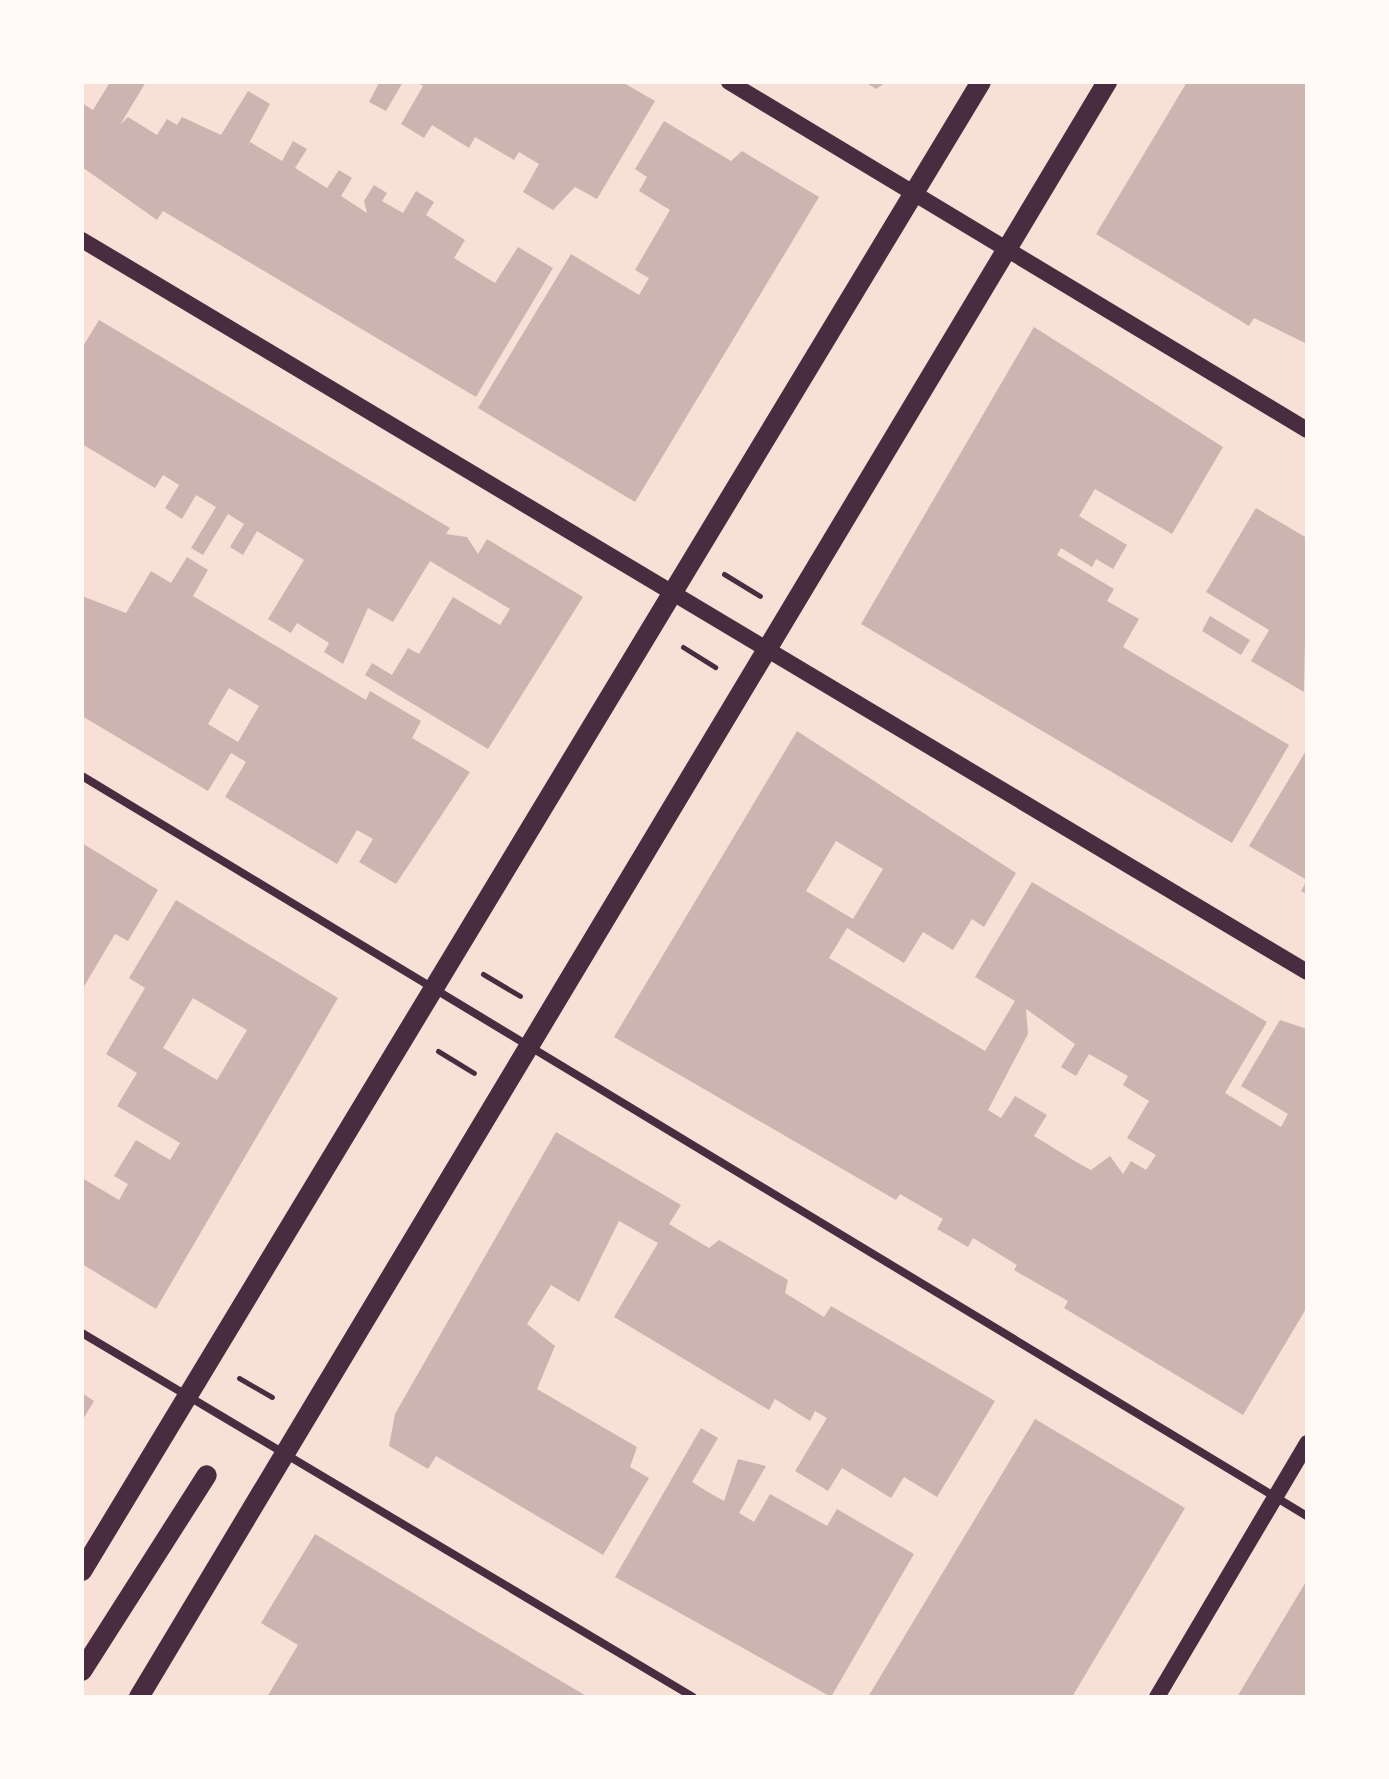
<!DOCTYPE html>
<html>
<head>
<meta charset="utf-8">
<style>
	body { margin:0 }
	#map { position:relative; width:1389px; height:1779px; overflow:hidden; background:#f7e1d7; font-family:Inter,sans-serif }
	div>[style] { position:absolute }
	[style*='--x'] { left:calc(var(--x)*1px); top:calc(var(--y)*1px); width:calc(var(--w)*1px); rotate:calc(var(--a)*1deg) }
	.building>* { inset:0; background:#ccb4b1 }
	.path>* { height:5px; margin:-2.5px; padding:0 2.5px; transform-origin:2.5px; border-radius:2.5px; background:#4a2c40 }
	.minor>* { height:8px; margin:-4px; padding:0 4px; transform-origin:4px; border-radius:4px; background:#4a2c40 }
	.secondary>* { height:16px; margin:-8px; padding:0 8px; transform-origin:8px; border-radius:8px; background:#4a2c40 }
	.primary>* { height:20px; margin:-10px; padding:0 10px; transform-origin:10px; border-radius:10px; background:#4a2c40 }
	span { translate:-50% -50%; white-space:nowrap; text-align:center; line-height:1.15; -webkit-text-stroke:6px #fffaf5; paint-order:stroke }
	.frame { position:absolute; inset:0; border:84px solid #fffaf5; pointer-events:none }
</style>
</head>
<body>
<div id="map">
	<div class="building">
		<div style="clip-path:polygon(110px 82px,146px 82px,120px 125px,128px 117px,157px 135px,167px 119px,177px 125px,182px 117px,221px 135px,248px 91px,270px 104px,246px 149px,250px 142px,282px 161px,293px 141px,307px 149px,295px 168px,327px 188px,339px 170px,352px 178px,341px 196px,367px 213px,364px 201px,374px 185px,387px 193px,382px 201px,403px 213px,416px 191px,434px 202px,426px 215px,465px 240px,454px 258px,495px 283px,518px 247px,553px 268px,476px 397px,163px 211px,157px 220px,82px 167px,82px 103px,93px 110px)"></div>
		<div style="clip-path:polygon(403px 82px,386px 111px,369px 102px,379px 83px)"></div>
		<div style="clip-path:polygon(416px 82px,622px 82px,655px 101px,597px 199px,575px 187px,553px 210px,523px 192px,539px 164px,519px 152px,514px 160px,475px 137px,469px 148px,432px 125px,424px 138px,401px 124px,423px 86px)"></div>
		<div style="clip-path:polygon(865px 82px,886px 82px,876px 89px)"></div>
		<div style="clip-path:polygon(1187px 82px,1307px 82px,1307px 344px,1254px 318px,1249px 326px,1096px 234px)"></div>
		<div style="clip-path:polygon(664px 121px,731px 161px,742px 151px,819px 197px,635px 502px,478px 408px,571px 254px,639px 295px,649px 278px,635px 270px,670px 210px,639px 191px,647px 177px,635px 169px)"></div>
		<div style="clip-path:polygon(99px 320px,450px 528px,446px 534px,467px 537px,478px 554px,487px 539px,583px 597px,488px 749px,365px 675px,372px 663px,392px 675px,408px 648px,419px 654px,453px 597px,500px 625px,510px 609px,430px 561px,393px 622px,368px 608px,343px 664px,324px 652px,329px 643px,297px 623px,291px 633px,268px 619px,304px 560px,257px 531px,243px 555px,230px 547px,244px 524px,228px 514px,203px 555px,191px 548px,216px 507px,196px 495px,182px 519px,165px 508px,179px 485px,163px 475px,155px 488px,82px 444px,82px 348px)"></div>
		<div style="clip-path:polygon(1034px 327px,1223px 447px,1172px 534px,1095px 489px,1079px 516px,1127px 545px,1113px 569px,1096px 559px,1092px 567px,1061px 548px,1057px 555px,1114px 589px,1107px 601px,1139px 619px,1123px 647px,1289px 745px,1232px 843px,861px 624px)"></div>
		<div style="clip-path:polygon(1256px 508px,1307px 538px,1304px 692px,1251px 661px,1269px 630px,1206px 592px)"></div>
		<div style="clip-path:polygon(evenodd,187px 557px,208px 570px,193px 596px,366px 700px,370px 691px,421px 721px,412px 738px,470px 772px,396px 884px,359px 862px,373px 839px,357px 830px,337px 864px,225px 797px,246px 762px,231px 753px,208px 791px,82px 716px,82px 596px,126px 613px,151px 571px,171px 583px,187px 557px,229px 688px,259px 706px,238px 742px,208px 724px,229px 688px)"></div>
		<div style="clip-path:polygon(1210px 616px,1250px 640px,1241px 655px,1202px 631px)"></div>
		<div style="clip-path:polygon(evenodd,797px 731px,1016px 873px,984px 927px,972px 919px,953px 950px,923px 932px,904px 963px,847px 928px,829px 958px,985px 1051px,1015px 1001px,975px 977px,1032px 882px,1267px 1022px,1225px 1093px,1281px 1127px,1288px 1114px,1241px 1086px,1280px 1020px,1307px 1029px,1307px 1307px,1243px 1415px,1064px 1308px,1068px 1301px,1014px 1270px,1017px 1265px,973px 1238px,968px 1247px,937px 1229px,943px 1219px,900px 1194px,896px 1200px,614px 1037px,797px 731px,836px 841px,883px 869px,853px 919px,806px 891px,836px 841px,797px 731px,1026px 1009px,1075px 1044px,1061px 1067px,1076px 1076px,1089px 1054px,1128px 1076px,1123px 1085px,1149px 1101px,1127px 1138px,1156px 1155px,1146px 1170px,1131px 1161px,1123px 1174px,1110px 1156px,1091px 1170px,1078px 1163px,1034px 1136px,1047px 1115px,1015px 1096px,1001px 1118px,988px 1110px,1028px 1034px,1026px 1009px)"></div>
		<div style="clip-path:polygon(1307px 749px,1307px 894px,1301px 891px,1307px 880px,1249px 846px)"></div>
		<div style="clip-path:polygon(82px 843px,158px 890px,128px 941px,115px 934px,82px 990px)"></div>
		<div style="clip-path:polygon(evenodd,176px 900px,338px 998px,156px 1309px,82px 1264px,82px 1178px,119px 1200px,128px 1184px,114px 1176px,136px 1140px,170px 1160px,180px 1143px,117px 1106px,137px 1073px,106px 1054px,145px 988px,129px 978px,176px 900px,193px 998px,247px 1030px,217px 1080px,163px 1048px,193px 998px)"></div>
		<div style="clip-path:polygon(556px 1132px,681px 1205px,669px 1224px,709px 1248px,719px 1240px,788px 1280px,785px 1293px,824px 1317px,831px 1306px,995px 1401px,937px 1497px,904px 1477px,891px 1498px,842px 1468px,828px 1491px,795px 1471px,827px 1418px,815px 1411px,810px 1421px,775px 1399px,769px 1410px,614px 1317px,658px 1243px,619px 1221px,579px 1302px,551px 1285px,527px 1324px,555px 1346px,537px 1389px,637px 1447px,630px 1467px,649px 1478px,603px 1555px,436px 1456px,428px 1469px,389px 1446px,395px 1414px)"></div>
		<div style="clip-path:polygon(82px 1393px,94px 1401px,82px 1421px)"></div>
		<div style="clip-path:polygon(1035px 1419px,1185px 1508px,1072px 1697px,868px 1697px)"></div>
		<div style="clip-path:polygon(701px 1428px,718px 1438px,692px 1482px,708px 1492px,724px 1501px,738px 1459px,766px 1466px,739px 1513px,754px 1522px,770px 1494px,827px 1526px,837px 1509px,914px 1554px,831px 1697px,615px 1577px)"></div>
		<div style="clip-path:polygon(315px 1534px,468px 1626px,588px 1697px,267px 1697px,298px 1645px,261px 1623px)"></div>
		<div style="clip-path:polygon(1307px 1580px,1307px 1697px,1237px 1697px)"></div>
	</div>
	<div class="path">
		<div style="--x:724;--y:574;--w:42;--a:31.4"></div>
		<div style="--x:683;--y:647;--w:38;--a:32"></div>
		<div style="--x:483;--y:974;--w:43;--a:30.7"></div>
		<div style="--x:438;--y:1051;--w:42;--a:31.4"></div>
		<div style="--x:239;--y:1378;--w:38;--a:30"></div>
	</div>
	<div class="minor">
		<div style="--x:82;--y:776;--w:1431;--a:31.14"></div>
		<div style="--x:82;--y:1333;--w:711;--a:30.78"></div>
	</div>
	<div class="secondary">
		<div style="--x:729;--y:82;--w:675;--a:31.05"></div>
		<div style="--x:82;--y:240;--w:1427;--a:30.86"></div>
		<div style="--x:1157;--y:1697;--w:295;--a:-59.4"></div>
	</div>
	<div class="primary">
		<div style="--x:82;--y:1571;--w:1739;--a:-58.88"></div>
		<div style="--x:82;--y:1671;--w:232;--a:-57.5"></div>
		<div style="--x:139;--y:1697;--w:1883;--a:-59.06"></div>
	</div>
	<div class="frame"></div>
</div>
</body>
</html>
